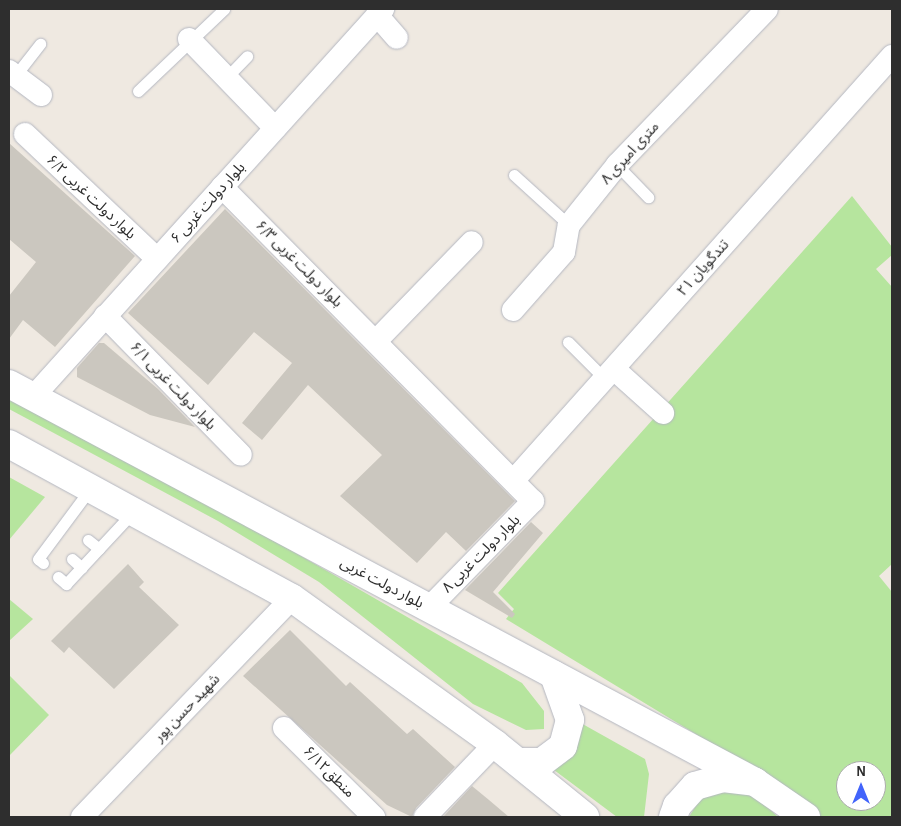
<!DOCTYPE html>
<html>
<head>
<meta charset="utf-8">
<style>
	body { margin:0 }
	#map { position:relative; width:901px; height:826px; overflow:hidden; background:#efe9e1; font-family:"Alegreya Sans","Noto Sans Arabic",sans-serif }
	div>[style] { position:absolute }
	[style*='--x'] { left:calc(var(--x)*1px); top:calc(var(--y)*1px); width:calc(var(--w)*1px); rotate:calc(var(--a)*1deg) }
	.green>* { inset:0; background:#b6e59e }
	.building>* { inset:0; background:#cbc7bf }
	.roads { filter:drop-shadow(0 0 1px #b4b7c1) drop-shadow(0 0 1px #b4b7c1) }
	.lane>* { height:11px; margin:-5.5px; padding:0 5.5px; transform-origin:5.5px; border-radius:5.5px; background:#fff }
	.street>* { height:22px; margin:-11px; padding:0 11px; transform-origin:11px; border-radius:11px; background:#fff }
	.secondary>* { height:28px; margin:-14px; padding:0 14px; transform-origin:14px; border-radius:14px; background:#fff }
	span { translate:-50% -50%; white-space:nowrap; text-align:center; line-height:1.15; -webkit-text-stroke:4.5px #fff; paint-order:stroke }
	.street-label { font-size:15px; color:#2e2e2e }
	.frame { position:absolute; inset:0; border:10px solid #2e2e2e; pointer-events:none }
	.north { position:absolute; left:836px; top:761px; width:50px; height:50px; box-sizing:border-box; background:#fff; border:1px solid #ababab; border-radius:50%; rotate:0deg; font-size:14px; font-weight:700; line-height:20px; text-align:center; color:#2e2e2e }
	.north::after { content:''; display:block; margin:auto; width:18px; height:22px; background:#4264fb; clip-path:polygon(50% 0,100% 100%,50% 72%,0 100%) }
</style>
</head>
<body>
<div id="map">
	<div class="green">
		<div style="clip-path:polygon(evenodd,852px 196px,892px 247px,892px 255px,876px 269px,892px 287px,892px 564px,879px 576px,892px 592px,892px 817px,818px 817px,694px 733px,506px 619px,514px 609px,498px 593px,852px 196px,846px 771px,876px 771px,876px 801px,846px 801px,846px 771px)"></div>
		<div style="clip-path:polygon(9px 388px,522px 683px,544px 711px,544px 729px,526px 730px,473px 704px,319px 582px,218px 521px,9px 409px)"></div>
		<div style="clip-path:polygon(9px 477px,45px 497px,9px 540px)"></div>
		<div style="clip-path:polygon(9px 599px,33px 619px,9px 641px)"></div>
		<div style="clip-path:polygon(9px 675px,49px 715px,9px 756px)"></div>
		<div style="clip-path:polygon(579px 722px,645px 759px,649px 774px,644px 817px,617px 817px,550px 767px,566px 762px)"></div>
		<div style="clip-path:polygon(728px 785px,760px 800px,778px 817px,689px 817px,703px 794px)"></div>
	</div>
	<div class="building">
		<div style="clip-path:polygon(9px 143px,135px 256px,55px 347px,23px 320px,9px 339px,9px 296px,36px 262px,9px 239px)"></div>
		<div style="clip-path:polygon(225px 209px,515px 501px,466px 551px,446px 532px,417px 563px,340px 496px,382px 455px,308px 385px,262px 440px,242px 423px,292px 363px,254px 332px,208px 385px,128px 313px)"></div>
		<div style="clip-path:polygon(99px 343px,104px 343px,158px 389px,195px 427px,150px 415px,77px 377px,77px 368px)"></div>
		<div style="clip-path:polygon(531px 522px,543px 533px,493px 592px,515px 614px,512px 618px,465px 590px)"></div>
		<div style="clip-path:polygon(128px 564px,144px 582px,139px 587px,179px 625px,114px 689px,69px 647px,64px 653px,51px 641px)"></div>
		<div style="clip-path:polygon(290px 630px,346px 686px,350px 682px,407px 734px,413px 729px,455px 767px,416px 808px,412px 817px,387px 805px,243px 676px)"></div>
		<div style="clip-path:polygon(472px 786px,489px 800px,509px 817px,443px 817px)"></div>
	</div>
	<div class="roads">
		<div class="lane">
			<div style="--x:15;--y:76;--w:41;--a:-52"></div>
			<div style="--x:227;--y:77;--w:29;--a:-46"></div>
			<div style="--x:138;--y:91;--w:119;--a:-43.6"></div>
			<div style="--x:617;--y:165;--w:45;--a:45.9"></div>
			<div style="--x:514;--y:175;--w:74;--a:42.3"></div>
			<div style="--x:568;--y:342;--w:52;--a:45"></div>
			<div style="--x:88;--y:540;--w:14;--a:39"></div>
			<div style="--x:72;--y:559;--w:13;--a:42"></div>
			<div style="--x:43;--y:563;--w:6;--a:-141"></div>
			<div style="--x:38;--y:559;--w:87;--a:-53.4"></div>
			<div style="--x:58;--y:577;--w:11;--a:41"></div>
			<div style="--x:66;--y:584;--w:100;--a:-47"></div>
		</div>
		<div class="street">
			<div style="--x:377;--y:15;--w:30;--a:49"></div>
			<div style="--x:189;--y:39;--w:124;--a:46"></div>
			<div style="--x:9;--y:71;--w:40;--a:37"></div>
			<div style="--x:25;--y:134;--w:182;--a:43.4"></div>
			<div style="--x:222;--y:187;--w:442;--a:45.3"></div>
			<div style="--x:533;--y:501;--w:149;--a:134.2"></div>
			<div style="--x:513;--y:310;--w:77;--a:-48.7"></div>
			<div style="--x:564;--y:252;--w:27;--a:-80"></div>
			<div style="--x:569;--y:225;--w:77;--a:-51.3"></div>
			<div style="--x:617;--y:165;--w:216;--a:-46.1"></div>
			<div style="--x:105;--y:316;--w:194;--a:45.6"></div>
			<div style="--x:377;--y:340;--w:136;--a:-45.9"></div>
			<div style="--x:614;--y:369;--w:66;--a:41.9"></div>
			<div style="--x:33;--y:397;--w:523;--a:-47.95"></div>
			<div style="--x:514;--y:480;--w:568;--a:-48.28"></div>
			<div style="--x:284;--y:728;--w:127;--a:44.7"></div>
			<div style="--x:82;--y:817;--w:303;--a:-46.2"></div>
			<div style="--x:425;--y:817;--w:101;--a:-46.2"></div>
		</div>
		<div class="secondary">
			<div style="--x:9;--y:384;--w:846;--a:28.08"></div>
			<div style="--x:9;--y:444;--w:322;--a:28.6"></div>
			<div style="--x:292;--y:598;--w:250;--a:35.7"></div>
			<div style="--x:495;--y:744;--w:116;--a:39"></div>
			<div style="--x:518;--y:762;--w:24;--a:0"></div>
			<div style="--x:542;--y:762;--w:26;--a:-37"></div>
			<div style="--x:563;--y:746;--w:27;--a:-75"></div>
			<div style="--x:570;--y:720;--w:48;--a:-109.6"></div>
			<div style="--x:673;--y:817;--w:12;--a:-70"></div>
			<div style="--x:677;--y:806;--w:27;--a:-48"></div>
			<div style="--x:695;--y:786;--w:29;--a:-16"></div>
			<div style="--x:723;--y:778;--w:32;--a:7"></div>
			<div style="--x:755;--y:782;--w:62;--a:34.5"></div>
		</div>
	</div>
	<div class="street-label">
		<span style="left:630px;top:153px;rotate:-48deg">۸ متری امیری</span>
		<span style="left:91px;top:197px;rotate:43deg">بلوار دولت غربی ۶/۲</span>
		<span style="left:208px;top:203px;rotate:-48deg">بلوار دولت غربی ۶</span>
		<span style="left:299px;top:264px;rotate:45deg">بلوار دولت غربی ۶/۳</span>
		<span style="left:703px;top:268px;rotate:-48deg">۲۱ تندگویان</span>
		<span style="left:173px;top:386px;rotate:46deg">بلوار دولت غربی ۶/۱</span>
		<span style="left:481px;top:554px;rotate:-45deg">بلوار دولت غربی ۸</span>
		<span style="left:382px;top:583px;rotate:28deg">بلوار دولت غربی</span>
		<span style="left:187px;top:708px;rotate:-46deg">شهید حسن پور</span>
		<span style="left:329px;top:772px;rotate:45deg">منطق۶/۱۲</span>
	</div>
	<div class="frame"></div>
	<div class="north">N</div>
</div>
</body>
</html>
